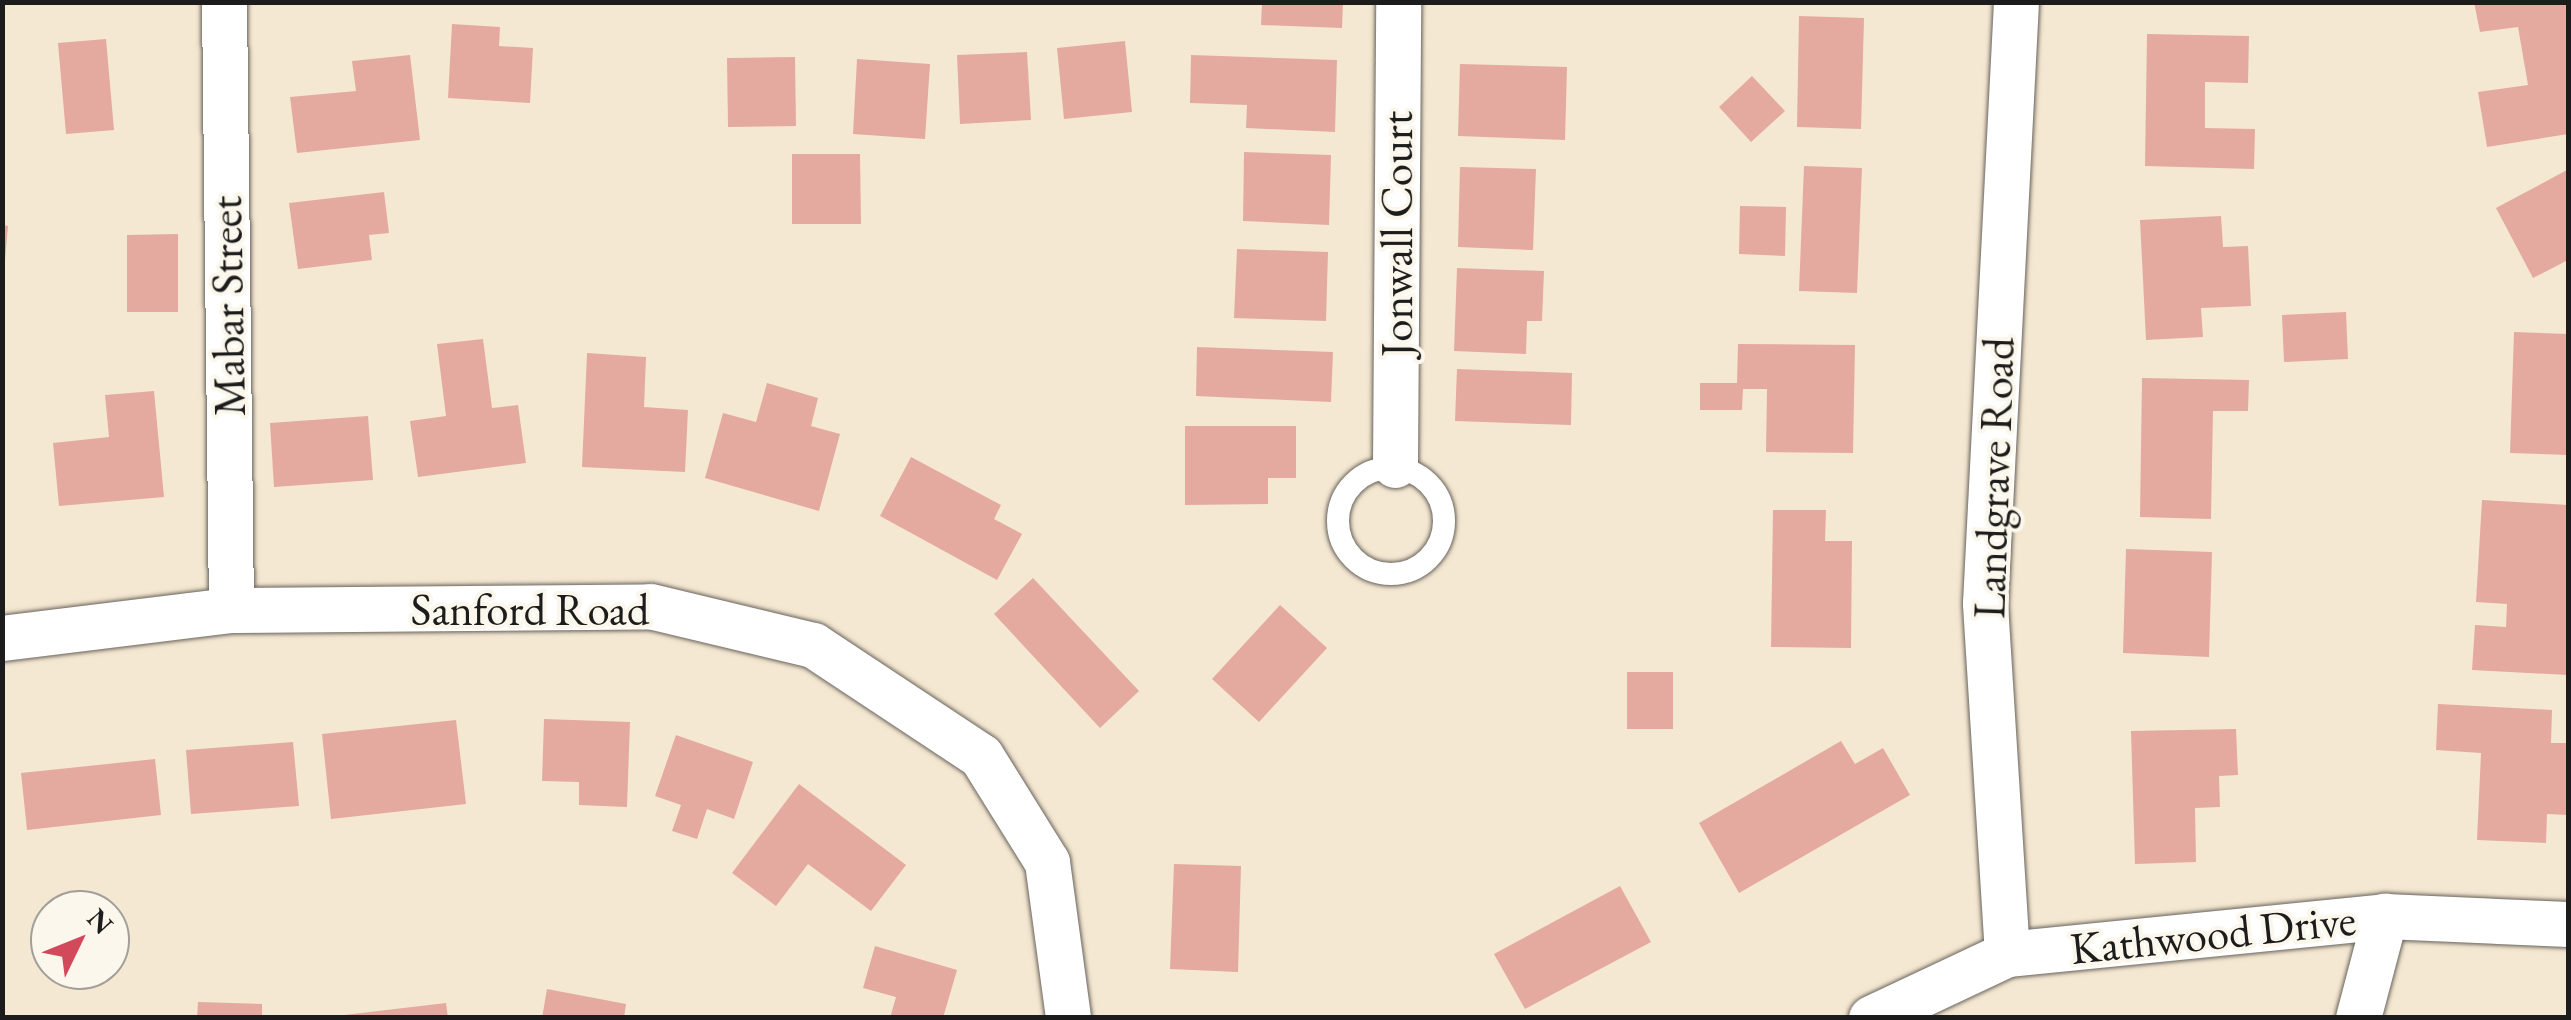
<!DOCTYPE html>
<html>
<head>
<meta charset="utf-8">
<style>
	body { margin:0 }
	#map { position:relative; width:2571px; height:1020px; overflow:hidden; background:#f5e8d2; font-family:"EB Garamond",serif }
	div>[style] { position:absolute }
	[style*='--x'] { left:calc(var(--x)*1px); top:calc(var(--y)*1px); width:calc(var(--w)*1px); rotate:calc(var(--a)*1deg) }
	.building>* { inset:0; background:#e4aa9f }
	.roads { filter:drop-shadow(0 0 2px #68635c) drop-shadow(0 0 2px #68635c) }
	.service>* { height:22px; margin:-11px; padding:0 11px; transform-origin:11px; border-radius:11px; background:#fff }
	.service>.ring { margin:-11px; padding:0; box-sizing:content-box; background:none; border:22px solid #fff; border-radius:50% }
	.minor>* { height:45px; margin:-22.5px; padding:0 22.5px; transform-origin:22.5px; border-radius:22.5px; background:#fff }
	span { translate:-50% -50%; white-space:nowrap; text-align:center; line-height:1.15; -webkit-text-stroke:8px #fbf7ec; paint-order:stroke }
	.street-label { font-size:45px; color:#1c1c1c }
	.frame { position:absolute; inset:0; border:5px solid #1c1c1c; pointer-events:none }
	.north { position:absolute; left:30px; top:890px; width:100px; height:100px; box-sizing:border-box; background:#fbf7ec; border:2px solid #a29f99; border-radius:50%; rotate:47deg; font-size:28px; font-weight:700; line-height:40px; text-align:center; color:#1c1c1c }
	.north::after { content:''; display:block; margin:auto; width:35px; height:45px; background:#d1495b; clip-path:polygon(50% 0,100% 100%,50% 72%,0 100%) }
</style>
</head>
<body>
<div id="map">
	<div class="building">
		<div style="clip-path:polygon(1262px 2px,1343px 2px,1342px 28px,1261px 25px)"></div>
		<div style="clip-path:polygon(2474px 2px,2568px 2px,2568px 134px,2487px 147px,2478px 92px,2528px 85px,2518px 27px,2480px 32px)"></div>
		<div style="clip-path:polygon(1799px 16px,1864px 18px,1861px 129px,1797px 127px)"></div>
		<div style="clip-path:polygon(452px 24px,500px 27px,499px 46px,533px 48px,530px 103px,448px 98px)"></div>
		<div style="clip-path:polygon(2147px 34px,2249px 36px,2248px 83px,2205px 82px,2205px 128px,2255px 129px,2254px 169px,2145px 166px)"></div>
		<div style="clip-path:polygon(106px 39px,114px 130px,66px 134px,58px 43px)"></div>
		<div style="clip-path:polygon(1125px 41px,1132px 112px,1064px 119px,1057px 48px)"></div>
		<div style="clip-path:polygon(1027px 52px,1031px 120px,960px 124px,957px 55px)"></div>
		<div style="clip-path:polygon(410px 55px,420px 140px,297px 153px,290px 97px,356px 91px,352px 61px)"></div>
		<div style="clip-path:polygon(1191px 55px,1337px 60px,1335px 132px,1246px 128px,1247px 105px,1190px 103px)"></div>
		<div style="clip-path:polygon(795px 57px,796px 126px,728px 127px,727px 58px)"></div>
		<div style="clip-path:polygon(857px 59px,930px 64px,925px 139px,853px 134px)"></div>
		<div style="clip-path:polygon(1460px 64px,1567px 67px,1565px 140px,1458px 136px)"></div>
		<div style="clip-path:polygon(1752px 76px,1785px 111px,1751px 142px,1719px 107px)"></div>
		<div style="clip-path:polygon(1244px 152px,1331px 155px,1329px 225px,1243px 221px)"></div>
		<div style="clip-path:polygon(792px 154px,860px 154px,861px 224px,792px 224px)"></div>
		<div style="clip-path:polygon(1804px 166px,1862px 168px,1857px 293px,1799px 291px)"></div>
		<div style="clip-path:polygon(1460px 167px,1536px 169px,1533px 250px,1458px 247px)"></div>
		<div style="clip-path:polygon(2567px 170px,2568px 260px,2533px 278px,2496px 208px)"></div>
		<div style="clip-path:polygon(384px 192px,389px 233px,369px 235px,372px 260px,298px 269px,289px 203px)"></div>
		<div style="clip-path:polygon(1740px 206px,1786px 207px,1785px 256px,1739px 254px)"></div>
		<div style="clip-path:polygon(2221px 216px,2223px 247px,2248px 246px,2251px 306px,2201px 308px,2203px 337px,2146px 340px,2140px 220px)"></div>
		<div style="clip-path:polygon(2px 225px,8px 226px,5px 260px,2px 260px)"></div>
		<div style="clip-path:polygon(178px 234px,178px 312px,127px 312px,127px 235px)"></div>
		<div style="clip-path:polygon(1237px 249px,1328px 252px,1326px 321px,1234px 318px)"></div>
		<div style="clip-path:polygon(1457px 268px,1544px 271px,1542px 321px,1527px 321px,1526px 354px,1454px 351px)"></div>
		<div style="clip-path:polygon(2346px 312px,2348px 359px,2284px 362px,2282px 315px)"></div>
		<div style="clip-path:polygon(2514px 332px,2568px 334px,2568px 455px,2510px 453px)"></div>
		<div style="clip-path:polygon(483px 339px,492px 408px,518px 405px,526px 463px,418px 477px,410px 421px,446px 416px,437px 344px)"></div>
		<div style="clip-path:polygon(1738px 344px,1855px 345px,1853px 453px,1766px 452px,1767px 389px,1743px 389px,1742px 410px,1700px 410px,1700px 383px,1737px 383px)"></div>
		<div style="clip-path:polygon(1197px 347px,1333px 352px,1331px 402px,1196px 396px)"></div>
		<div style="clip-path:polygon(587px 353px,646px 357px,644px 407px,688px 410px,685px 472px,582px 467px)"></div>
		<div style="clip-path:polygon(1457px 369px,1572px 373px,1571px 425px,1455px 421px)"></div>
		<div style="clip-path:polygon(2142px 378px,2249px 380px,2248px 411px,2213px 411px,2211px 519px,2140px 517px)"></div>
		<div style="clip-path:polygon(767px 383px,818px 398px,811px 426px,840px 434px,819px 511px,705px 478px,723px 413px,756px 422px)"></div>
		<div style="clip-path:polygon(154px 391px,164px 497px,59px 506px,53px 443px,109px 437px,105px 395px)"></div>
		<div style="clip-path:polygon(368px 416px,373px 480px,274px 487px,270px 423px)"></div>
		<div style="clip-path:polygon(1185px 426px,1296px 426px,1296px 478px,1268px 478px,1268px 504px,1185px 505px)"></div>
		<div style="clip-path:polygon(911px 457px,1001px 505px,994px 519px,1022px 534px,997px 580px,880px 516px)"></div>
		<div style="clip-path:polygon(2482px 500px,2568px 505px,2568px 675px,2472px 670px,2475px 625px,2506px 627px,2507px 604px,2476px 602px)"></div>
		<div style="clip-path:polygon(1773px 510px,1826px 510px,1825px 541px,1852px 541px,1851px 648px,1771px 647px)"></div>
		<div style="clip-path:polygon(2126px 549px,2212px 552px,2209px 657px,2123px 653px)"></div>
		<div style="clip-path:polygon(1033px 578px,1139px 691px,1100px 728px,994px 614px)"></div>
		<div style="clip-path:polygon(1280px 605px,1327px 648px,1259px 722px,1212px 679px)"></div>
		<div style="clip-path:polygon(1627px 672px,1673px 672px,1673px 729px,1627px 729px)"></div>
		<div style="clip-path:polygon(2438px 704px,2552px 710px,2551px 743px,2568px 743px,2568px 815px,2547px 814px,2546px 843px,2477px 840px,2481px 753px,2436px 750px)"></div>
		<div style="clip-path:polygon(544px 719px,630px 722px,627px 807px,579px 805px,579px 782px,542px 781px)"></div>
		<div style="clip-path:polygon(456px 720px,466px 804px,331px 819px,322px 734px)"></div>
		<div style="clip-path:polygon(2236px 729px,2238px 775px,2219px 776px,2220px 807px,2195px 808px,2196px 862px,2135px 864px,2131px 731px)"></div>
		<div style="clip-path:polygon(676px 735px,753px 762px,734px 819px,707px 809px,697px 839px,672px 831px,681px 805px,655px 796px)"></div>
		<div style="clip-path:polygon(1841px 741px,1855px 764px,1883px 748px,1910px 795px,1739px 893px,1699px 823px)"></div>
		<div style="clip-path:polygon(293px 742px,299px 806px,191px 814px,186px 750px)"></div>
		<div style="clip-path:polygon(155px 759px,161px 815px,27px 830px,21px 773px)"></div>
		<div style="clip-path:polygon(799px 784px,906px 865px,871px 911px,808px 864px,776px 906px,732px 873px)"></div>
		<div style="clip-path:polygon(1174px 864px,1241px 866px,1238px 972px,1170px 969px)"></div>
		<div style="clip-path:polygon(1620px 886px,1651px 942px,1525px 1009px,1494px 954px)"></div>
		<div style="clip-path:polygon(875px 946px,957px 970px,943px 1018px,890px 1018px,896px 997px,863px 988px)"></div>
		<div style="clip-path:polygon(547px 989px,626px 1004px,624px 1018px,542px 1018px)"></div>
		<div style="clip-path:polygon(198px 1002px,262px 1004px,262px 1018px,197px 1018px)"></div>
		<div style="clip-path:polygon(446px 1003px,448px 1018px,344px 1018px,344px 1015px)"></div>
	</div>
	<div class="roads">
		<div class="service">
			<div class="ring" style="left:1338px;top:468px;width:84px;height:84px"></div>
		</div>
		<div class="minor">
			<div style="--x:224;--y:2;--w:608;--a:89.34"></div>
			<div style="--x:1395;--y:465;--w:463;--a:-89.6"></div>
			<div style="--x:2;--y:638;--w:231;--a:-7"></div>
			<div style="--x:231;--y:610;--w:419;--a:-0.5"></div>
			<div style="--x:650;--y:606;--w:168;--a:13.5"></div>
			<div style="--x:813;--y:645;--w:201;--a:33.5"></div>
			<div style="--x:981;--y:756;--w:125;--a:58.1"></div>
			<div style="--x:1047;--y:862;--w:157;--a:82.3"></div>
			<div style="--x:2007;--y:954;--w:352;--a:-93.6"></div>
			<div style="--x:1985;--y:603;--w:602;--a:-87.05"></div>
			<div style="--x:1871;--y:1018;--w:150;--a:-25.2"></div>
			<div style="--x:2007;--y:954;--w:380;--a:-5.7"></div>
			<div style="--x:2385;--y:916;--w:183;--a:2.5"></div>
			<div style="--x:2358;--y:1018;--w:106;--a:-75.2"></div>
		</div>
	</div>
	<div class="street-label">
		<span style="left:1397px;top:234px;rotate:-90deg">Jonwall Court</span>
		<span style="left:228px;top:306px;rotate:-91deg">Mabar Street</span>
		<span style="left:1994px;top:478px;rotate:-88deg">Landgrave Road</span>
		<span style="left:530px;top:610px">Sanford Road</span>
		<span style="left:2213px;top:934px;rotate:-6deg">Kathwood Drive</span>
	</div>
	<div class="frame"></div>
	<div class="north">N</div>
</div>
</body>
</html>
